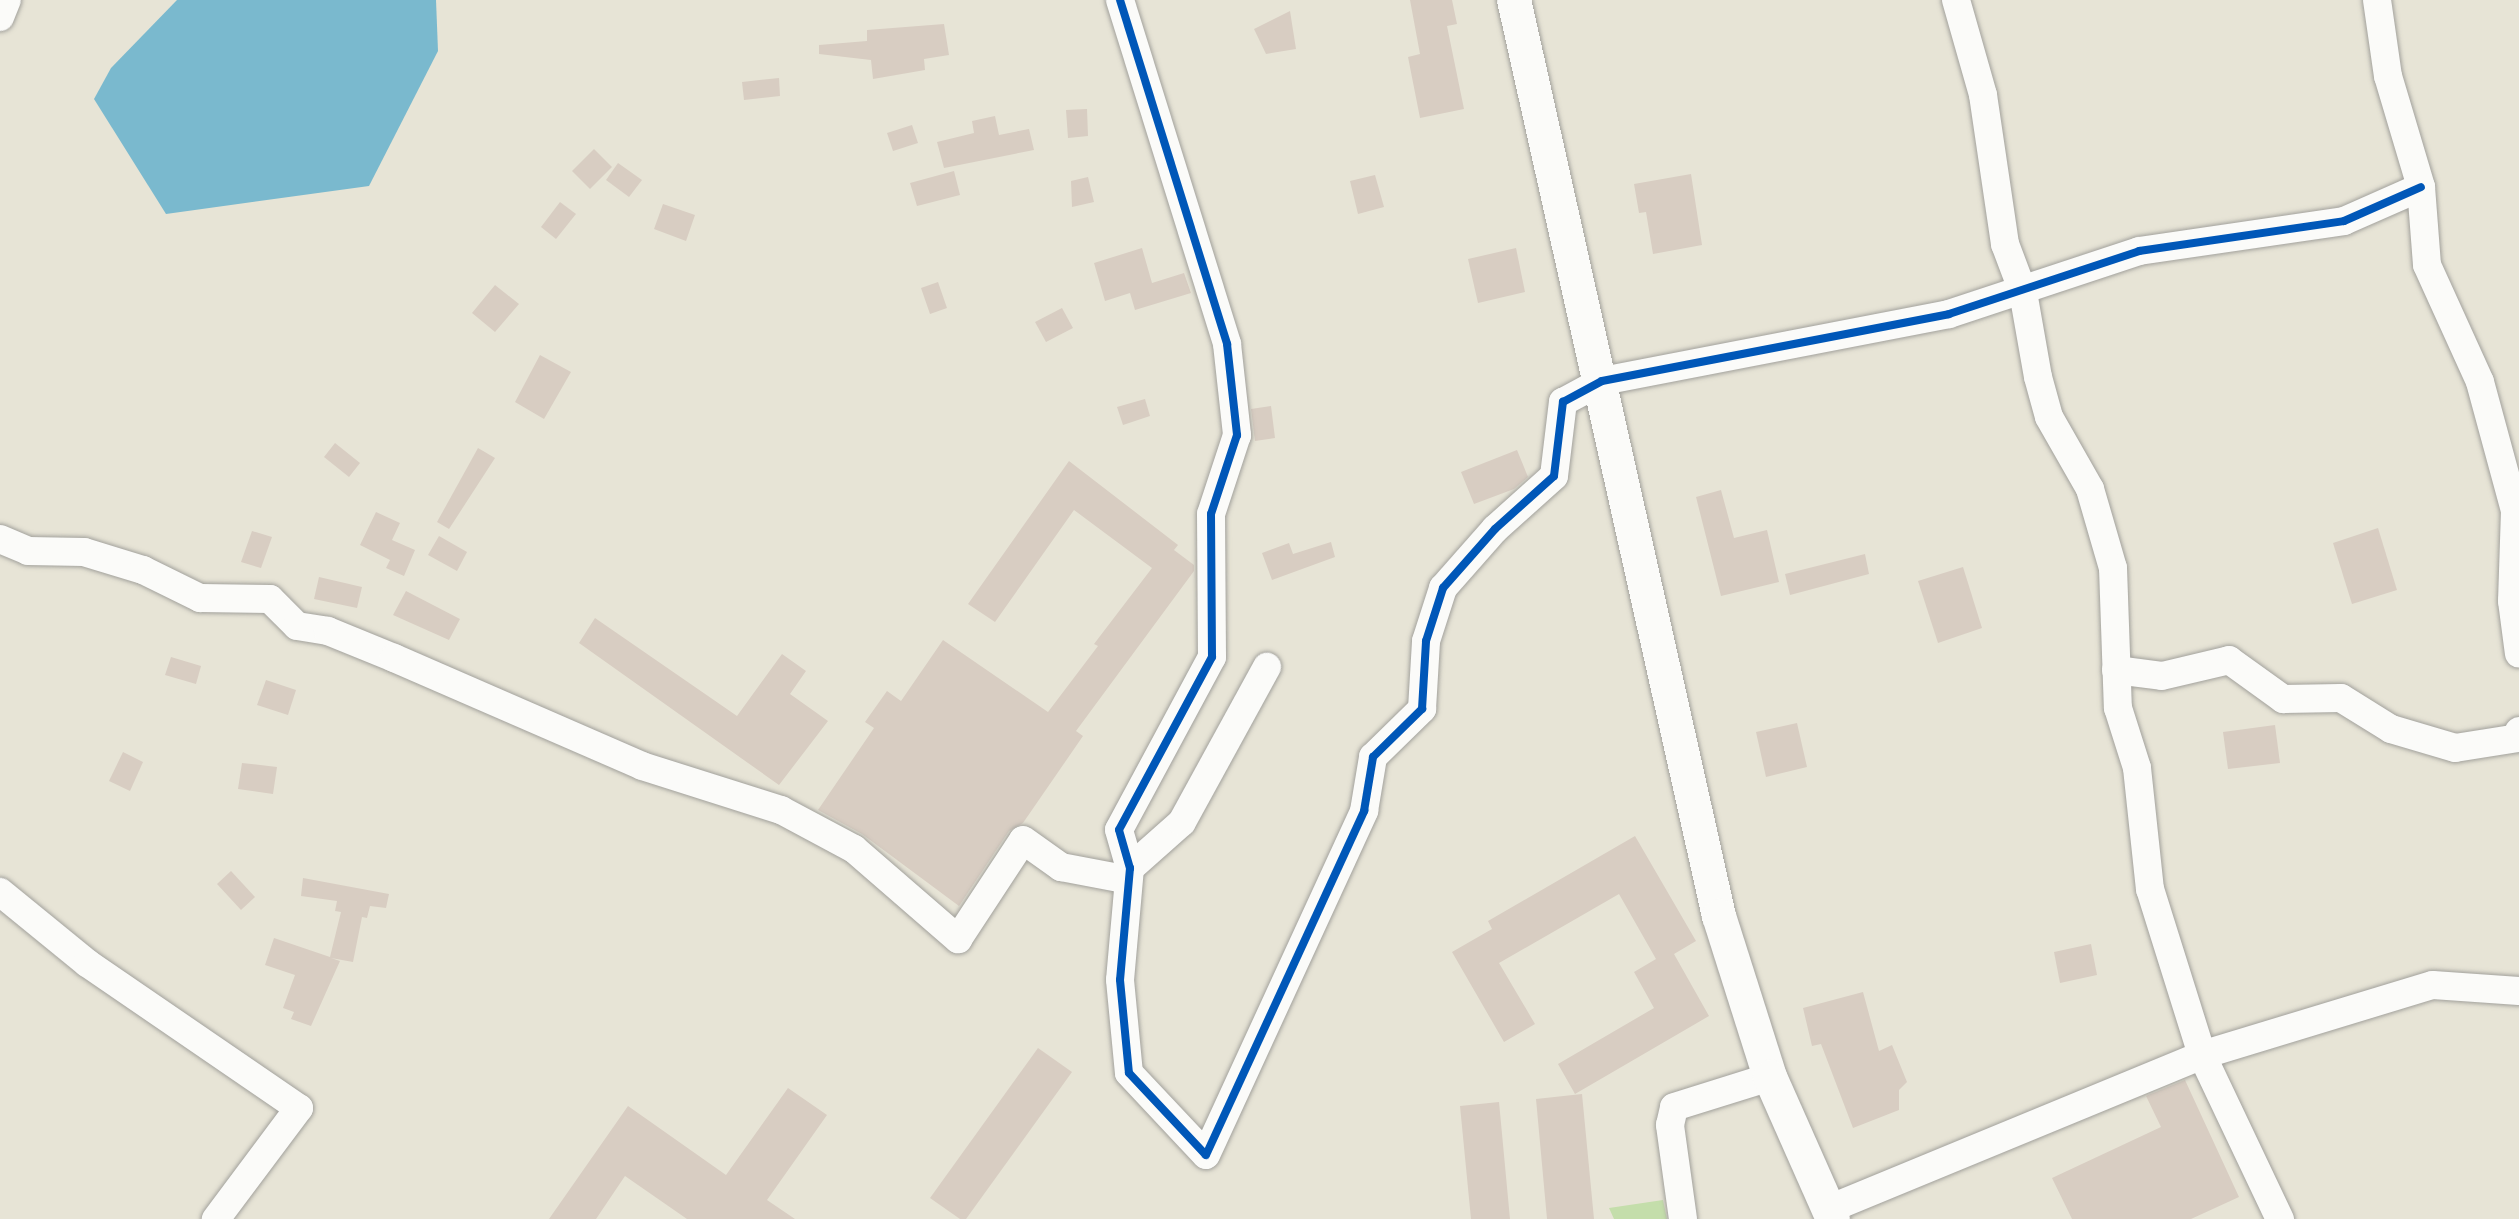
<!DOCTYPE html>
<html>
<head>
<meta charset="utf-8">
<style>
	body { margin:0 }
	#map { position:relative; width:2519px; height:1219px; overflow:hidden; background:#e7e4d6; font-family:"Playpen Sans",sans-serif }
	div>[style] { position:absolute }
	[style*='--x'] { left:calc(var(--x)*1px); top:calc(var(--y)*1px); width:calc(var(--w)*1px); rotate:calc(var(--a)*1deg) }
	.green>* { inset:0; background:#c4deab }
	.water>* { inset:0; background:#7ab9ce }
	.building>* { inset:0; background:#d8cdc2 }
	.roads { filter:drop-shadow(0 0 2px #a2a19c) drop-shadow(0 0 2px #a2a19c) }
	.minor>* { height:28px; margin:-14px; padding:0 14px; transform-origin:14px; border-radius:14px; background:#fbfbf9 }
	.major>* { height:34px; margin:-17px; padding:0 17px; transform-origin:17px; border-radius:17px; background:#fbfbf9 }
	.cycleway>* { height:8px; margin:-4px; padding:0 4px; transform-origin:4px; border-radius:4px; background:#0057b8 }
	span { translate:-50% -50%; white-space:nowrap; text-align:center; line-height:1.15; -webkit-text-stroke:7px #f7f3e8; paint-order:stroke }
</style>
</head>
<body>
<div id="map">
	<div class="green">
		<div style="clip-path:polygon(1663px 1200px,1667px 1219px,1614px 1219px,1609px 1208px)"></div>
	</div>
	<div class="water">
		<div style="clip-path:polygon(177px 0,436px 0,438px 51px,369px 186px,166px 214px,94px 99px,111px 68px)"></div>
	</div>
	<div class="building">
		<div style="clip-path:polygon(1410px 0,1452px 0,1457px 24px,1447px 26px,1464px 109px,1420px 118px,1408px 57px,1420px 54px)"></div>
		<div style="clip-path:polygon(1290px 11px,1296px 49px,1266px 54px,1254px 29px)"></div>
		<div style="clip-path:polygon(944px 24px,949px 55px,924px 59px,925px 70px,873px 79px,871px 60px,819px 54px,819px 45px,867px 41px,867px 30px)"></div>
		<div style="clip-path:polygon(779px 78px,780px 96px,744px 100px,742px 82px)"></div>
		<div style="clip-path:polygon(1087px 109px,1088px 136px,1068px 138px,1066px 110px)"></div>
		<div style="clip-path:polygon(995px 116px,999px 135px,1029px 129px,1034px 150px,944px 168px,937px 142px,974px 133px,972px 121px)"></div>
		<div style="clip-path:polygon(912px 125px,918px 143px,893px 151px,887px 133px)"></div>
		<div style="clip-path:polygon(594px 149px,612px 167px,590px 189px,572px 171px)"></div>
		<div style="clip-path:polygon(618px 163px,642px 180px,629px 197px,606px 180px)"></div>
		<div style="clip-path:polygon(954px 171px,960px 195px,917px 206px,910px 183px)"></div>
		<div style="clip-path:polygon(1691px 174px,1702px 245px,1653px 254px,1646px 212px,1639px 213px,1634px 184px)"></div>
		<div style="clip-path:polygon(1375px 175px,1384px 207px,1358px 214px,1350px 181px)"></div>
		<div style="clip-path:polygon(1088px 177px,1094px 202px,1072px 207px,1071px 181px)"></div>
		<div style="clip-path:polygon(560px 202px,576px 214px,556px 239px,541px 227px)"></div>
		<div style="clip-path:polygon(663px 204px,695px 215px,686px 241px,654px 229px)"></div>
		<div style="clip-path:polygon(1142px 248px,1152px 283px,1184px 273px,1191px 293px,1135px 310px,1130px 293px,1105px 301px,1094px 263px)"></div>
		<div style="clip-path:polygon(1516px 248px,1525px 292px,1478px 303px,1468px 259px)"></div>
		<div style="clip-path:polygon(938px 282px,947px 308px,930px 314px,921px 288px)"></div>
		<div style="clip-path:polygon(495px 285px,519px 304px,495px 332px,472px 313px)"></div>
		<div style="clip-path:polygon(1062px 308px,1073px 328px,1046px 342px,1035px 322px)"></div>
		<div style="clip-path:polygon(540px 355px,571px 372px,544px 419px,515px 402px)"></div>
		<div style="clip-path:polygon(1145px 399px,1150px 416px,1123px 425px,1117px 407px)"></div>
		<div style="clip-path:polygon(1271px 406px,1275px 438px,1255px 441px,1251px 409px)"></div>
		<div style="clip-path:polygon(335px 443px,360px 463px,349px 477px,324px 457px)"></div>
		<div style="clip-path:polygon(478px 448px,495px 458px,449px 529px,437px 522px)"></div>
		<div style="clip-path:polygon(1517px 450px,1528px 477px,1514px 489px,1474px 504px,1461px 472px)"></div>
		<div style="clip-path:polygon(1069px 461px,1178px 545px,1174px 550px,1194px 565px,1194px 571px,1076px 731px,1083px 736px,1023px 823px,1009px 831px,959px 906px,862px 834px,818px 810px,874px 728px,865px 722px,887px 691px,901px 701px,943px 640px,1048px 712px,1098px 646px,1094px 644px,1152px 568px,1074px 510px,995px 622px,968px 604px)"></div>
		<div style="clip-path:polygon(1721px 490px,1734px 538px,1767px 530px,1779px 582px,1721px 596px,1696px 497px)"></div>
		<div style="clip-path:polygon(376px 512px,400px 523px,392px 540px,415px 550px,404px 576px,386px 568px,390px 560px,360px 545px)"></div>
		<div style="clip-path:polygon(2378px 528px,2397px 590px,2352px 604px,2333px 543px)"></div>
		<div style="clip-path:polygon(252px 531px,272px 537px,261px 568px,241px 562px)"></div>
		<div style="clip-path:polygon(439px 536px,467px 552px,457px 571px,428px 555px)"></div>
		<div style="clip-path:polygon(1331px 542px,1335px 557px,1272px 580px,1262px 553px,1289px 543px,1293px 554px)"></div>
		<div style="clip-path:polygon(1865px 554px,1869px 574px,1790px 595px,1785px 574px)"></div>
		<div style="clip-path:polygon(1963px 567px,1982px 628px,1938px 643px,1918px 581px)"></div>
		<div style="clip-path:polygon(319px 577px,362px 587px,357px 608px,314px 599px)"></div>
		<div style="clip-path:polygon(406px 591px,460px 619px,449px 640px,393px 615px)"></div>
		<div style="clip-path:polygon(595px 618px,737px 716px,782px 654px,806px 671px,790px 694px,828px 721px,779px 785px,579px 643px)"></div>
		<div style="clip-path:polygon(171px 657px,201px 666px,196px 684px,165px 675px)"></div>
		<div style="clip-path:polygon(266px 680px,296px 690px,288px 715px,257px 705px)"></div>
		<div style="clip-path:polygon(1797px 723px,1807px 767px,1766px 777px,1756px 732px)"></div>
		<div style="clip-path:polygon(2275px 725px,2280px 763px,2228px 769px,2223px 732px)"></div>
		<div style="clip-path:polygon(123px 752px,143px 762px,130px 791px,109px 781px)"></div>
		<div style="clip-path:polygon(242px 763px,277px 767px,273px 794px,238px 789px)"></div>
		<div style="clip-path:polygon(1635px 836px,1696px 941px,1674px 954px,1709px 1016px,1575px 1094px,1558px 1064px,1654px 1008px,1634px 972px,1656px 959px,1619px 894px,1499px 963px,1535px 1024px,1504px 1042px,1452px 952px,1492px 929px,1488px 921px)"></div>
		<div style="clip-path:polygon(231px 871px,255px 897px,241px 910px,217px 884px)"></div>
		<div style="clip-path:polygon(303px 878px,389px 894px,386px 908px,370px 906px,367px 918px,362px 917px,353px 962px,331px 958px,340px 961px,311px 1026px,291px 1019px,294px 1012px,283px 1008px,295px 975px,265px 965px,274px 938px,330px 957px,341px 912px,335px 911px,337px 901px,301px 896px)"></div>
		<div style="clip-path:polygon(2091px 944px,2097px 975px,2060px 983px,2054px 952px)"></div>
		<div style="clip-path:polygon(1863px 992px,1879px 1051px,1892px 1045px,1907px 1082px,1899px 1090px,1899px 1110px,1853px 1128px,1821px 1044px,1812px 1046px,1803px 1008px)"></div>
		<div style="clip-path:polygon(1038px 1048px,1072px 1072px,966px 1219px,960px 1219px,930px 1198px)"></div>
		<div style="clip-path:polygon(2185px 1080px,2239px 1197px,2191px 1219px,2072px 1219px,2052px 1178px,2161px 1127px,2146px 1096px)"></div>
		<div style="clip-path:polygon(788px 1088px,827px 1115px,767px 1200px,795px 1219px,687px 1219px,625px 1176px,596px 1219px,549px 1219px,628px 1106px,726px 1175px)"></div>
		<div style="clip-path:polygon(1582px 1094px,1594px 1219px,1547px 1219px,1536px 1099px)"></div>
		<div style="clip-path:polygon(1499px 1102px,1510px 1219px,1471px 1219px,1460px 1106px)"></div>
	</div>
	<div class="roads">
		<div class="minor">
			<div style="--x:1120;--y:0;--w:360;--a:72.7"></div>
			<div style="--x:1227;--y:344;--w:92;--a:83.7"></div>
			<div style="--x:1237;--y:435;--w:83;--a:108.2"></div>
			<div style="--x:1211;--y:514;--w:143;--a:89.6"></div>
			<div style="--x:1212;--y:657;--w:196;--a:118.3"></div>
			<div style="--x:1119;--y:830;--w:40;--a:74"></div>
			<div style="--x:1130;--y:868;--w:112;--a:95.1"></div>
			<div style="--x:1120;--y:980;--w:93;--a:84.5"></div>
			<div style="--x:1129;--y:1073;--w:112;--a:46.8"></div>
			<div style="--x:1206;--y:1155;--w:379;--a:-65.3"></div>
			<div style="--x:1364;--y:811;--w:55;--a:-80.5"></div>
			<div style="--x:1373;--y:757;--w:69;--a:-44.4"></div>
			<div style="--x:1422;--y:709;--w:68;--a:-86.6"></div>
			<div style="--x:1426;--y:641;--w:56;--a:-72.2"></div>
			<div style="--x:1443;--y:588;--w:79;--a:-48.6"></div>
			<div style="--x:1495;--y:529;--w:79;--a:-41.9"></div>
			<div style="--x:1554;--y:476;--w:75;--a:-83.1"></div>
			<div style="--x:1563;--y:402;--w:44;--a:-28.3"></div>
			<div style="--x:1602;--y:381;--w:353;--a:-10.9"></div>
			<div style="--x:1949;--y:314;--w:200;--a:-18.3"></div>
			<div style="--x:2139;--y:251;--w:207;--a:-8.3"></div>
			<div style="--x:2344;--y:221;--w:84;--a:-23.8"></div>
			<div style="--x:1956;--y:0;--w:99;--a:74.1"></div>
			<div style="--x:1983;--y:95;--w:151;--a:81.6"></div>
			<div style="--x:2005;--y:244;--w:51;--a:69.4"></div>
			<div style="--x:2023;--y:292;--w:86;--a:80"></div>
			<div style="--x:2038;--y:377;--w:41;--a:74.6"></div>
			<div style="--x:2049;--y:417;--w:83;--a:60.3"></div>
			<div style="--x:2090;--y:489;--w:82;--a:73.8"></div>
			<div style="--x:2113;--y:568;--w:140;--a:88"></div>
			<div style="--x:2118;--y:708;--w:63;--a:72.4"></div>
			<div style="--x:2137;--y:768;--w:122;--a:83.9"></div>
			<div style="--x:2150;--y:889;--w:174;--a:72.6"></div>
			<div style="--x:2202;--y:1055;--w:182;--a:64.6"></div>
			<div style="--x:2377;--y:0;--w:77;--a:81.8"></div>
			<div style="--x:2388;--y:76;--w:116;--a:73.4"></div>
			<div style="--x:2421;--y:187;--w:78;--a:85.6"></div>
			<div style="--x:2427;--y:265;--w:128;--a:65.6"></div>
			<div style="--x:2480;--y:382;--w:134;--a:74.8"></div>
			<div style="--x:2515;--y:511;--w:90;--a:91.9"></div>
			<div style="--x:2512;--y:601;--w:53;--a:82.5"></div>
			<div style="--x:0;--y:17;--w:18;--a:-68"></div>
			<div style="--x:0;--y:539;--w:30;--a:23"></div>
			<div style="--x:28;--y:551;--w:56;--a:1"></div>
			<div style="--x:84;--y:552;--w:62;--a:17"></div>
			<div style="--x:143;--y:570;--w:64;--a:26.2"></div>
			<div style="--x:200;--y:598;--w:70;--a:0.8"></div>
			<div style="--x:270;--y:599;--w:38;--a:45"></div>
			<div style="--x:297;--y:626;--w:31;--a:9"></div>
			<div style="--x:328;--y:631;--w:71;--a:22.2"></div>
			<div style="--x:394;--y:658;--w:270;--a:23.5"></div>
			<div style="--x:642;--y:766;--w:146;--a:17.6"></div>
			<div style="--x:781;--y:810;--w:83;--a:28.1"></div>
			<div style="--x:854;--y:849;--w:138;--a:40.9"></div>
			<div style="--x:958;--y:939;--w:118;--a:-56.7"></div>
			<div style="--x:1023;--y:840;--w:47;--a:35.4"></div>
			<div style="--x:1061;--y:867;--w:59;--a:10.7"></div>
			<div style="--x:1119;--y:878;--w:84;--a:-41.6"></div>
			<div style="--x:1182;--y:822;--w:177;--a:-61.3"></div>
			<div style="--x:2116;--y:670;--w:46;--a:7.4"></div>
			<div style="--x:2162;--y:676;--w:69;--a:-13.4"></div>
			<div style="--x:2229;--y:660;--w:67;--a:35.8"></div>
			<div style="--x:2283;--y:699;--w:58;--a:-1"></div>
			<div style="--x:2341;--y:698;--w:59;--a:31.8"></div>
			<div style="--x:2391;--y:729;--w:67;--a:16.5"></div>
			<div style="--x:2455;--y:748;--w:64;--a:-9"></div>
			<div style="--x:2518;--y:738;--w:7;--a:-82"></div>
			<div style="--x:0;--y:892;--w:112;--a:39.2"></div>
			<div style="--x:87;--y:963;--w:257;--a:34.4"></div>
			<div style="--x:299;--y:1108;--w:139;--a:126.8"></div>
			<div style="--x:1829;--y:1209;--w:404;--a:-22.4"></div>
			<div style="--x:2202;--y:1055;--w:241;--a:-16.9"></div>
			<div style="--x:2433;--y:985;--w:86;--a:4"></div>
			<div style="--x:1683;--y:1219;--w:95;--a:-97.9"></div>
			<div style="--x:1670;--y:1125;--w:18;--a:-77"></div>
			<div style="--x:1674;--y:1107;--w:101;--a:-17.4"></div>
		</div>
		<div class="major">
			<div style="--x:1514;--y:0;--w:939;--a:77.39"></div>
			<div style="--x:1719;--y:916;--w:169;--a:72.4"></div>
			<div style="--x:1770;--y:1077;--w:155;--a:66.1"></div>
		</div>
	</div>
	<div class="cycleway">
		<div style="--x:1120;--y:0;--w:360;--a:72.7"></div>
		<div style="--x:1227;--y:344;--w:92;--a:83.7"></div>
		<div style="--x:1237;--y:435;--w:83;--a:108.2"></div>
		<div style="--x:1211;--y:514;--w:143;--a:89.6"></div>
		<div style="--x:1212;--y:657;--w:196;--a:118.3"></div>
		<div style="--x:1119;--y:830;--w:40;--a:74"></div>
		<div style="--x:1130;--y:868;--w:112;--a:95.1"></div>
		<div style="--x:1120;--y:980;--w:93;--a:84.5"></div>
		<div style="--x:1129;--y:1073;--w:112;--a:46.8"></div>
		<div style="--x:1206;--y:1155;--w:379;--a:-65.3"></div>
		<div style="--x:1364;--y:811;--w:55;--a:-80.5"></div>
		<div style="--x:1373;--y:757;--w:69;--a:-44.4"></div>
		<div style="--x:1422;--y:709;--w:68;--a:-86.6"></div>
		<div style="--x:1426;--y:641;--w:56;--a:-72.2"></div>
		<div style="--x:1443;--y:588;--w:79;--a:-48.6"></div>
		<div style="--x:1495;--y:529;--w:79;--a:-41.9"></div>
		<div style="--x:1554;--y:476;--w:75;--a:-83.1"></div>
		<div style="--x:1563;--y:402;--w:44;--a:-28.3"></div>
		<div style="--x:1602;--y:381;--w:353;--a:-10.9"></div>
		<div style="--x:1949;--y:314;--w:200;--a:-18.3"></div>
		<div style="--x:2139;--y:251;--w:207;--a:-8.3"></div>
		<div style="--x:2344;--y:221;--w:84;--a:-23.8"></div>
	</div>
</div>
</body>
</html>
